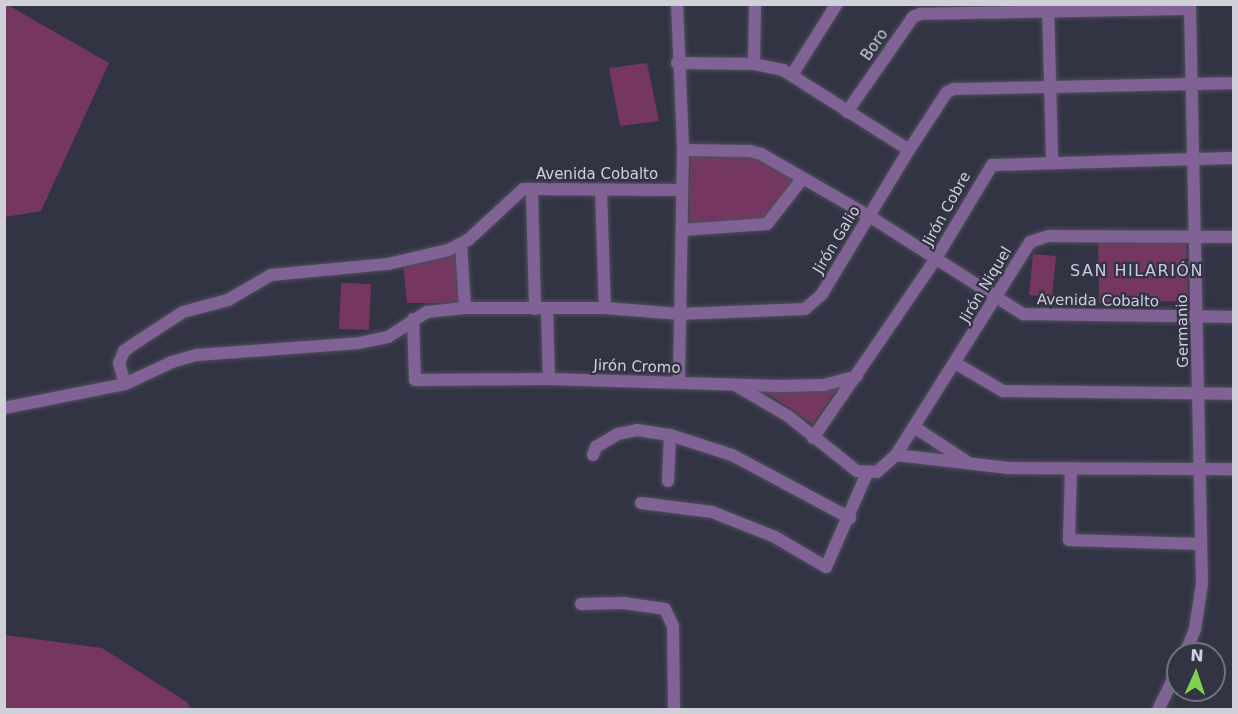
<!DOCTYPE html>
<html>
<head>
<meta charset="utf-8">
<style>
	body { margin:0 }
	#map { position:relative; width:1238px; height:714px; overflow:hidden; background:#323343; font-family:"DejaVu Sans",sans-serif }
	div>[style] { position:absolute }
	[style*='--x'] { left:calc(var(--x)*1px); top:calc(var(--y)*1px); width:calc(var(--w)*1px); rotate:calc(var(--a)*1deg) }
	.green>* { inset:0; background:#753760 }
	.roads { filter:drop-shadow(0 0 2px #4e4f5e) drop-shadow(0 0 2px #4e4f5e) }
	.street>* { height:12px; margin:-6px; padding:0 6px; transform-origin:6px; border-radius:6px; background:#816294 }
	span { translate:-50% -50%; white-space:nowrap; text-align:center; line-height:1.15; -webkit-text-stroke:4.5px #323343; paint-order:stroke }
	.street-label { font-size:15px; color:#d0d0db }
	.neighbourhood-label { font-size:16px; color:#c9cbdf; letter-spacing:1.5px }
	.frame { position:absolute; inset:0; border:6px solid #d0d0db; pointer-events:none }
	.north { position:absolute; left:1166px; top:642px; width:60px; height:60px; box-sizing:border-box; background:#323343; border:2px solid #717280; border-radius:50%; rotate:3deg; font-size:16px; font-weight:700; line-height:24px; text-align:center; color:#d0d0db }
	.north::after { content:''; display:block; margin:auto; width:21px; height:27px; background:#82d04f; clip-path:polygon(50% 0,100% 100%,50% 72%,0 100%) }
</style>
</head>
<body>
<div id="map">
	<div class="green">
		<div style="clip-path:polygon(6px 4px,109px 63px,41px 211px,5px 217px)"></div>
		<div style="clip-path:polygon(647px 63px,659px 121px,620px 126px,609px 68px)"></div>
		<div style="clip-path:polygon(690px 155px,751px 156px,797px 179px,764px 221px,689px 224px)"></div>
		<div style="clip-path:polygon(1186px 235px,1188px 301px,1099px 303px,1098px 239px)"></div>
		<div style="clip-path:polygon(458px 254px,462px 303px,407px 303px,403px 264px)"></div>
		<div style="clip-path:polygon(1033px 254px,1056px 256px,1052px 297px,1029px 295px)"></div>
		<div style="clip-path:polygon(341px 283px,371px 284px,369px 330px,339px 329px)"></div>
		<div style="clip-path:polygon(837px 389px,813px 424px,763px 390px)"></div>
		<div style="clip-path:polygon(5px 635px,102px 648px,187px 702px,191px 709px,5px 709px)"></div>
	</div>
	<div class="roads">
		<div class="street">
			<div style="--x:677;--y:4;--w:146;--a:87.6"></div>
			<div style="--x:683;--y:150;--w:233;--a:91"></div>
			<div style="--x:1048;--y:4;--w:157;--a:88.5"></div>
			<div style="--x:677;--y:63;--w:77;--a:0.7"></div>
			<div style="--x:754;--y:64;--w:30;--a:12"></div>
			<div style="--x:783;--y:70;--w:149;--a:32.4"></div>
			<div style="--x:754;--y:64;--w:60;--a:-89"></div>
			<div style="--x:792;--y:75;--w:83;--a:-57.8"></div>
			<div style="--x:847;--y:112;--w:116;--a:-55.2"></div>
			<div style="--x:913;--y:17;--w:8;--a:-23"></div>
			<div style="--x:920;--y:14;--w:270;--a:-1.1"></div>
			<div style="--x:683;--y:150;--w:67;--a:0.9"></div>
			<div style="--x:750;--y:151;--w:11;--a:15"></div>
			<div style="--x:761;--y:154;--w:125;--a:29.9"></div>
			<div style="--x:869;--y:216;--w:183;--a:32.5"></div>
			<div style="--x:1023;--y:314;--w:211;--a:0.8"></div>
			<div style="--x:601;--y:190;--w:118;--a:88.1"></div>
			<div style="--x:532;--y:192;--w:117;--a:88.5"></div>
			<div style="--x:682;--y:230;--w:85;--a:-4"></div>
			<div style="--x:767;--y:224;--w:58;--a:-52"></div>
			<div style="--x:461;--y:244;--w:64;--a:86.4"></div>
			<div style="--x:547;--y:309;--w:70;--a:88.4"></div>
			<div style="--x:413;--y:319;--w:61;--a:88.1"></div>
			<div style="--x:415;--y:380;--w:134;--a:-0.4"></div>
			<div style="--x:549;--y:379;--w:232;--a:1.7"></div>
			<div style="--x:781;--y:386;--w:43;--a:-1.3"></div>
			<div style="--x:824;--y:385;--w:34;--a:-15"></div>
			<div style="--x:955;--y:363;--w:56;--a:30.3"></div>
			<div style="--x:1003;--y:391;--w:231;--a:0.7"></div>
			<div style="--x:125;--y:384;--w:22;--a:-106"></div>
			<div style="--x:119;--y:363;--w:13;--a:-67"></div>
			<div style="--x:124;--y:351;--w:16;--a:-35"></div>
			<div style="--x:137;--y:342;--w:55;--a:-33.1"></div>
			<div style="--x:183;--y:312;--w:47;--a:-14.9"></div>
			<div style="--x:228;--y:300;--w:50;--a:-30.2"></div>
			<div style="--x:271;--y:275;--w:118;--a:-5.4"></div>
			<div style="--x:388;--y:264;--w:62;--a:-13.1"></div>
			<div style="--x:448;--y:250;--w:22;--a:-27"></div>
			<div style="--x:468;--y:240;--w:75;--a:-42.8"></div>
			<div style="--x:523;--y:189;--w:159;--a:0.4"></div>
			<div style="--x:737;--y:386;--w:59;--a:30.5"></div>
			<div style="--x:788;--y:416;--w:88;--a:38.6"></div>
			<div style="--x:857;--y:471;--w:20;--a:3"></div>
			<div style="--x:877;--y:472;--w:25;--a:-42"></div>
			<div style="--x:896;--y:455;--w:252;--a:-57.8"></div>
			<div style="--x:1030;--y:242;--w:19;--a:-18"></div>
			<div style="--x:1048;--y:236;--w:186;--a:0.3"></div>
			<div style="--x:4;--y:408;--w:123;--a:-11.2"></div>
			<div style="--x:125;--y:384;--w:52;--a:-25.1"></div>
			<div style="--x:172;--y:362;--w:26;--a:-16"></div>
			<div style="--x:197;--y:355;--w:162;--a:-4.2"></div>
			<div style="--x:359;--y:343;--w:30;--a:-12"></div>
			<div style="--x:388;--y:337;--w:46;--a:-32.7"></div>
			<div style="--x:427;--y:312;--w:38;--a:-6"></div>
			<div style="--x:465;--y:308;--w:140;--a:0"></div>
			<div style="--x:605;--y:308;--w:75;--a:4.6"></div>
			<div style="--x:680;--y:314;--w:125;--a:-2.3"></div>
			<div style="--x:805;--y:309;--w:23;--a:-41"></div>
			<div style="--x:822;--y:294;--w:168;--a:-58.9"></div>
			<div style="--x:909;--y:150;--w:69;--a:-56.8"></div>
			<div style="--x:947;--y:92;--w:8;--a:-23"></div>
			<div style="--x:954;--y:89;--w:280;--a:-1.2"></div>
			<div style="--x:914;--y:427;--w:62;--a:33.2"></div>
			<div style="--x:813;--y:438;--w:216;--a:-55.6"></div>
			<div style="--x:935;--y:260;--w:111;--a:-59"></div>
			<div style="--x:992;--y:165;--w:242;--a:-1.7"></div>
			<div style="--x:593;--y:455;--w:9;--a:-69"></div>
			<div style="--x:596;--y:447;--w:26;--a:-31"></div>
			<div style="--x:618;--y:434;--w:19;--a:-12"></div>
			<div style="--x:637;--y:430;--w:33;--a:9"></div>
			<div style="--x:670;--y:435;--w:65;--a:17.9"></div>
			<div style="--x:732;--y:455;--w:134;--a:28.1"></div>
			<div style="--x:896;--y:455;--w:113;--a:6.6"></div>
			<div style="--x:1008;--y:468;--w:226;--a:0.3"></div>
			<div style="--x:1071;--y:468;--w:72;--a:91.6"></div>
			<div style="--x:1069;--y:540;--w:132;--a:1.7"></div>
			<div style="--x:668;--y:481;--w:46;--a:-87.5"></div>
			<div style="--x:641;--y:503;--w:72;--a:7.2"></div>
			<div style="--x:712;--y:512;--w:68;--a:21.6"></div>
			<div style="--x:775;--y:537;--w:59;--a:30.5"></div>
			<div style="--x:826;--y:567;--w:103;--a:-66.4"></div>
			<div style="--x:581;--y:604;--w:42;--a:-1.4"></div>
			<div style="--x:623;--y:603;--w:42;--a:8.1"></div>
			<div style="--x:665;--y:609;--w:19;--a:65"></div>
			<div style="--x:673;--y:626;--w:84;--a:89.3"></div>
			<div style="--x:1185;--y:654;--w:27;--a:-68"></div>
			<div style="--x:1195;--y:629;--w:46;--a:-81.2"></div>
			<div style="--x:1202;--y:584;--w:580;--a:-91.19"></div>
			<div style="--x:1158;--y:710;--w:46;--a:-64"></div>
		</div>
	</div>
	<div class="street-label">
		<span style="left:875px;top:45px;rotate:-55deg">Boro</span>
		<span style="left:597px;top:175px">Avenida Cobalto</span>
		<span style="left:947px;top:209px;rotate:-61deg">Jirón Cobre</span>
		<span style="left:837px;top:240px;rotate:-59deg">Jirón Galio</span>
		<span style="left:986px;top:285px;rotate:-59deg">Jirón Niquel</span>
		<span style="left:1098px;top:301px;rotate:1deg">Avenida Cobalto</span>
		<span style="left:1183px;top:331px;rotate:-91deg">Germanio</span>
		<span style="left:637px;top:367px;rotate:2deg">Jirón Cromo</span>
	</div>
	<div class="neighbourhood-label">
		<span style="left:1137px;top:271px">SAN HILARIÓN</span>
	</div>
	<div class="frame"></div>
	<div class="north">N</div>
</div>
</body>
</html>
